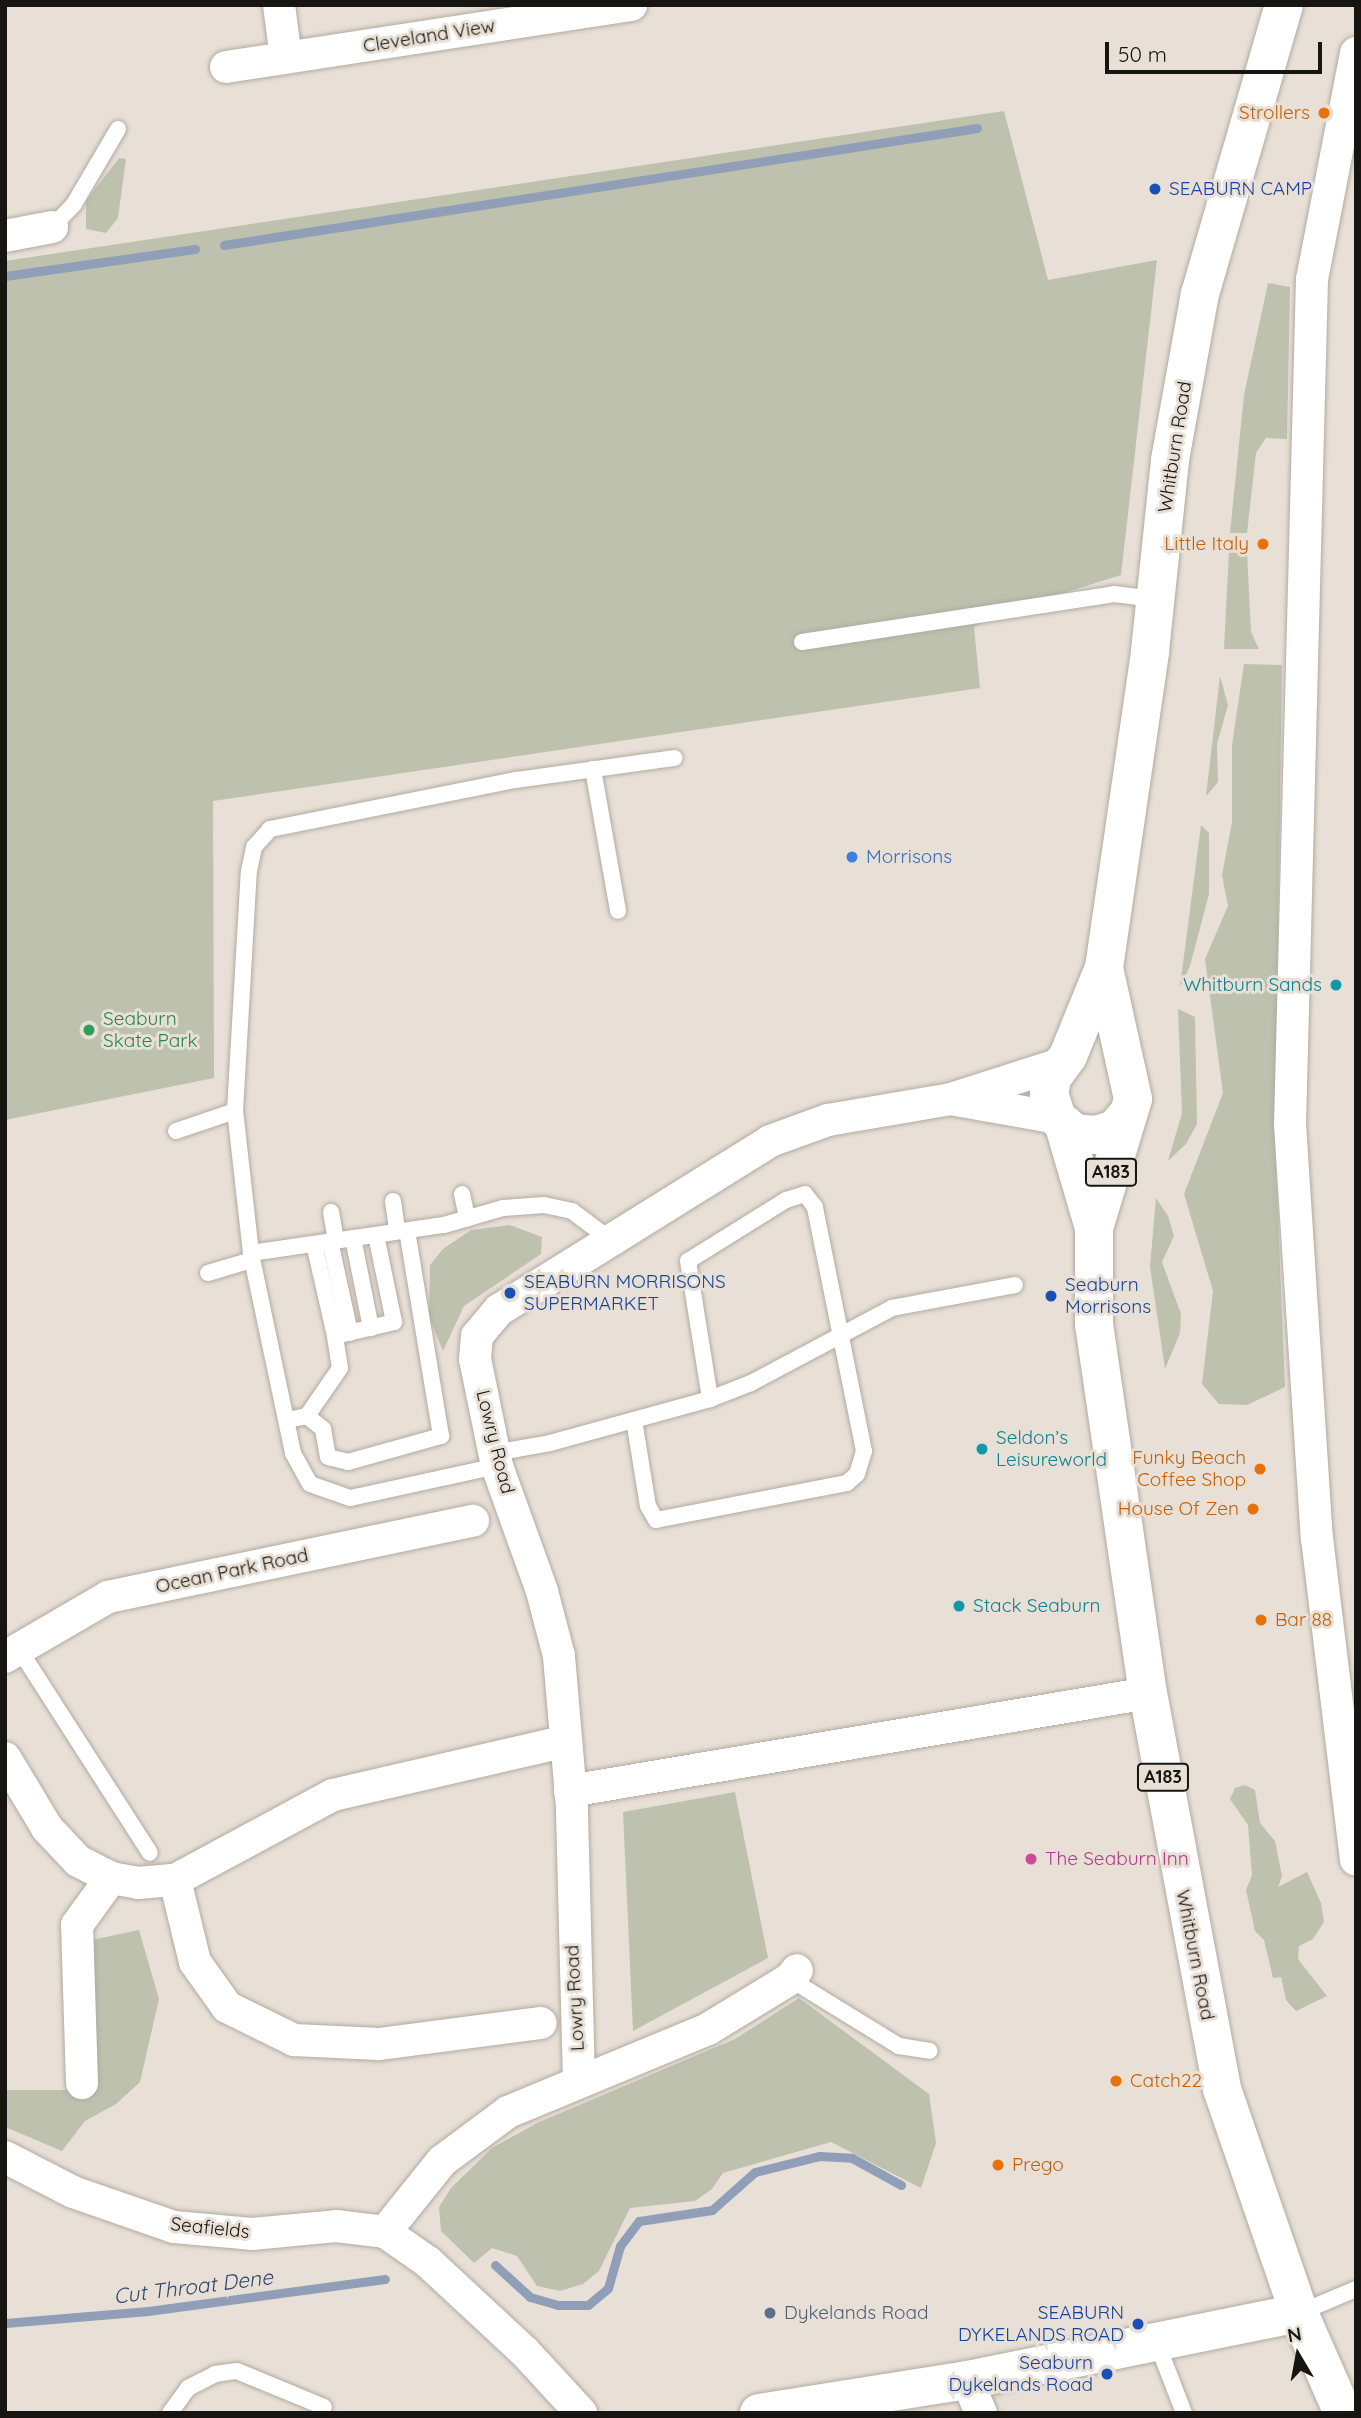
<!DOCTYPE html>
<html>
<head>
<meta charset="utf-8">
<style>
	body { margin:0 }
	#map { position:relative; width:1361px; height:2418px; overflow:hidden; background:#e8e0d6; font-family:Quicksand,sans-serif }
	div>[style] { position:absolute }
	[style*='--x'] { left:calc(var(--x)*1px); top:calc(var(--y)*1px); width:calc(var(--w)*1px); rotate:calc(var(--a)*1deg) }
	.green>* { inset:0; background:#bdc1ae }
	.stream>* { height:9px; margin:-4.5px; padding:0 4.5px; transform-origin:4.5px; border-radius:4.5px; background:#909eb8 }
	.roads { filter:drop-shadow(0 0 2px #b2aaa1) drop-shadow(0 0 2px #b2aaa1) }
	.lane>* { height:16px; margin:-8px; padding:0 8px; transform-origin:8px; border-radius:8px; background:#fff }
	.street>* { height:32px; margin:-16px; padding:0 16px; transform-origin:16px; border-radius:16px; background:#fff }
	.secondary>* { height:38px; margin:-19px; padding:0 19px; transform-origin:19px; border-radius:19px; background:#fff }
	.primary>* { height:38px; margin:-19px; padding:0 19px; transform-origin:19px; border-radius:19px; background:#fff }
	.dots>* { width:19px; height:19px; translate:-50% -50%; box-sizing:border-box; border:4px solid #e8e0d6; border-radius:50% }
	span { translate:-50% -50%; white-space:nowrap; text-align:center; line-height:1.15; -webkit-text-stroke:6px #e8e0d6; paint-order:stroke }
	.shield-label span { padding:2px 5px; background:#e8e0d6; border:2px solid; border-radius:5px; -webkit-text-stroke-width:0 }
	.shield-label { font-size:18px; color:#171511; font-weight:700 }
	.street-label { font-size:19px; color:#171511 }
	.food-label { font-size:19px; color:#c56008 }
	.right { translate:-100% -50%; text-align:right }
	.left { translate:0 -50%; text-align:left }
	.transit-label { font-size:19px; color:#164399 }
	.shop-label { font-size:19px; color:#366cbe }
	.culture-label { font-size:19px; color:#0d838f }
	.leisure-label { font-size:19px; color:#27864d }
	.hotel-label { font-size:19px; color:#b23c85 }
	.service-label { font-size:19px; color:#4e5e75 }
	.water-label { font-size:21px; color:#32456c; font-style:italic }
	.frame { position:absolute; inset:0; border:7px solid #171511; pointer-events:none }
	.north { position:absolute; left:1263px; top:2320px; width:70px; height:70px; -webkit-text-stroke:5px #e8e0d6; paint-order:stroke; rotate:350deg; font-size:19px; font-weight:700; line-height:28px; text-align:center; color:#171511 }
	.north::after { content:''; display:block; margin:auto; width:24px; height:32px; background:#171511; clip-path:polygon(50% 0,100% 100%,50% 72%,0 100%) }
	.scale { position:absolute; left:1105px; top:42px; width:217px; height:32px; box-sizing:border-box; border:4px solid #171511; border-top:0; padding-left:9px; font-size:21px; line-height:24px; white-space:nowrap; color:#171511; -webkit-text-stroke:5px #e8e0d6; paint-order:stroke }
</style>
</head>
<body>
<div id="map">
	<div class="green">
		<div style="clip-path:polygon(1004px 111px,1048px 280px,1157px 260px,1121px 575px,1013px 609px,974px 627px,980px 688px,213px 801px,214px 1078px,5px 1120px,5px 261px)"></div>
		<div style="clip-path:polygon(119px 158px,126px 159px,118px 218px,106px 233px,86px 229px,86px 201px)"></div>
		<div style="clip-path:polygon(1268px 283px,1290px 287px,1287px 439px,1266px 438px,1256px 453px,1247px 533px,1230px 533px,1244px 395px)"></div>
		<div style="clip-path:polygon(1229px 551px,1247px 552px,1251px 632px,1259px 649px,1224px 649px)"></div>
		<div style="clip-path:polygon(1244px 664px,1282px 665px,1275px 1144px,1285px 1387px,1247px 1405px,1219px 1404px,1202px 1384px,1213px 1291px,1184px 1194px,1223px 1093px,1205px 959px,1228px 906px,1222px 875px,1232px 822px,1232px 745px)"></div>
		<div style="clip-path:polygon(1220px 676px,1228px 705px,1217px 744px,1218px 782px,1206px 796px)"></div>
		<div style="clip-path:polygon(1201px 825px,1209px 833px,1209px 894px,1190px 966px,1180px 987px)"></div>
		<div style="clip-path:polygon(1178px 1009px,1195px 1017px,1197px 1124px,1186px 1144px,1168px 1161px,1182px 1113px)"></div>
		<div style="clip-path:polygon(1156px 1198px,1168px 1216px,1174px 1236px,1162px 1262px,1181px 1314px,1180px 1333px,1165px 1369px,1150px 1267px)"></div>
		<div style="clip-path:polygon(510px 1225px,542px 1237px,541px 1254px,464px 1306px,443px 1351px,429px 1317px,430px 1265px,443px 1249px,471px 1230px)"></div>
		<div style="clip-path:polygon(1245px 1785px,1255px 1790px,1260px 1823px,1275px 1841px,1282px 1876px,1278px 1887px,1307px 1872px,1321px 1903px,1324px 1922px,1313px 1939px,1299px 1946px,1298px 1959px,1327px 1996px,1296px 2011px,1286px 2000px,1281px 1977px,1273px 1978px,1264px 1940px,1255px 1931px,1246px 1890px,1252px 1875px,1248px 1825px,1230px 1799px,1235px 1788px)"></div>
		<div style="clip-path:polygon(735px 1792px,768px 1958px,633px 2031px,623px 1812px)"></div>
		<div style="clip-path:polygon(139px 1930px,159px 1999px,140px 2082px,116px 2104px,85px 2121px,62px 2151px,5px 2127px,5px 2090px,89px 2090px,87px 1941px)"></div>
		<div style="clip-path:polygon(799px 1998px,929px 2094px,936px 2143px,921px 2188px,831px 2142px,723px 2173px,712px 2189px,695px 2201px,630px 2208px,599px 2271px,583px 2284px,560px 2291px,537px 2286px,517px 2256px,492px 2248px,474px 2263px,441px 2231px,439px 2207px,451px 2188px,492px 2148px,537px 2123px,735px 2039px)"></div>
	</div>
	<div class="stream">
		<div style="--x:224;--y:245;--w:762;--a:-8.83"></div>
		<div style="--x:5;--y:276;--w:192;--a:-8.1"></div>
		<div style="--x:495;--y:2265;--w:47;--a:42.4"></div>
		<div style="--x:530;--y:2297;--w:29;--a:16"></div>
		<div style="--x:558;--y:2305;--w:30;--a:0"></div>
		<div style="--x:588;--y:2305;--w:26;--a:-40"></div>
		<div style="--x:608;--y:2288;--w:44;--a:-74.1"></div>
		<div style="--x:620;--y:2246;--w:31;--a:-53"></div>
		<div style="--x:639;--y:2221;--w:74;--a:-8.6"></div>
		<div style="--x:712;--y:2210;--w:57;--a:-41.5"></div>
		<div style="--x:755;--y:2172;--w:66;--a:-14"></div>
		<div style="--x:819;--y:2156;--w:33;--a:3"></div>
		<div style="--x:852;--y:2158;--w:56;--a:28.9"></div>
		<div style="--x:5;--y:2323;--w:144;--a:-4.8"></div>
		<div style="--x:148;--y:2311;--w:239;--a:-7.7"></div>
	</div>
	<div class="roads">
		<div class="lane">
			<div style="--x:52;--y:227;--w:32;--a:-46"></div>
			<div style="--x:74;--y:204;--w:87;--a:-59.6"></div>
			<div style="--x:802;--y:642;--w:316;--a:-8.7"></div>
			<div style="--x:1114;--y:594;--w:41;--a:7"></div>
			<div style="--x:593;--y:769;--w:144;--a:80"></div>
			<div style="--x:176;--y:1131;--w:62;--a:-18.7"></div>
			<div style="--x:462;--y:1194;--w:25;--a:78"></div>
			<div style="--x:393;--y:1201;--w:30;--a:82"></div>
			<div style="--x:331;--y:1212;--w:29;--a:80"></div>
			<div style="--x:353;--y:1238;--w:92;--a:78.7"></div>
			<div style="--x:330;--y:1241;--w:94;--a:77.7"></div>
			<div style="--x:314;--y:1244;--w:94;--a:77.1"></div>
			<div style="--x:251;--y:1253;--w:143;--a:-96.4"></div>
			<div style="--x:235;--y:1111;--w:240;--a:-86.7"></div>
			<div style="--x:249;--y:871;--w:25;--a:-78"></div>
			<div style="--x:254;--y:847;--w:24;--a:-48"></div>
			<div style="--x:270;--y:829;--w:251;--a:-11.3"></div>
			<div style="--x:516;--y:780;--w:160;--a:-7.9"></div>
			<div style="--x:208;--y:1273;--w:46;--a:-16.5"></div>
			<div style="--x:307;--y:1416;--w:58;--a:-55.5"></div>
			<div style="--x:340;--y:1368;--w:32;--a:-99"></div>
			<div style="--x:335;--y:1336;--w:61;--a:-13.3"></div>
			<div style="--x:394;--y:1322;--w:89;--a:-101.7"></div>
			<div style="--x:287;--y:1420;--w:20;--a:-11"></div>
			<div style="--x:307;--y:1416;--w:21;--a:39"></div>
			<div style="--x:323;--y:1429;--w:28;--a:80"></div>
			<div style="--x:328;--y:1457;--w:21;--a:14"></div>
			<div style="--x:348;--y:1462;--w:97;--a:-15.6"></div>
			<div style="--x:441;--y:1436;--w:208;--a:-99.4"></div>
			<div style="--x:634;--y:1420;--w:87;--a:80.8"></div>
			<div style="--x:648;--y:1506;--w:16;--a:60"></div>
			<div style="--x:656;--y:1520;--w:195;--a:-11"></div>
			<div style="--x:847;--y:1483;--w:13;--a:-42"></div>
			<div style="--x:857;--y:1474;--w:24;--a:-73"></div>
			<div style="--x:864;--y:1451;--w:249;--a:-101.4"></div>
			<div style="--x:815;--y:1207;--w:16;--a:-128"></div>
			<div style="--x:805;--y:1194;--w:20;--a:162"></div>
			<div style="--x:786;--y:1200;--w:115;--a:148.1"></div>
			<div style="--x:688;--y:1261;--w:140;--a:80.9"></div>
			<div style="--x:494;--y:1453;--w:57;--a:-10.1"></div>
			<div style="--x:550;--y:1443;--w:166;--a:-15.4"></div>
			<div style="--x:710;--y:1399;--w:44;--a:-21.3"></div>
			<div style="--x:751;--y:1383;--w:160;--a:-28"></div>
			<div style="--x:892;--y:1308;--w:125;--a:-10.6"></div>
			<div style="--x:497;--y:1466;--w:150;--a:167.7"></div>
			<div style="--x:350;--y:1498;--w:42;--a:-160.7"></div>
			<div style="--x:310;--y:1484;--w:35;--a:-119"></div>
			<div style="--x:293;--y:1453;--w:204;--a:-101.9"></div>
			<div style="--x:251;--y:1253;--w:195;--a:-8.3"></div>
			<div style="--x:444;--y:1225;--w:61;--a:-16.1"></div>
			<div style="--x:503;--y:1208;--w:41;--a:-4.2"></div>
			<div style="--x:544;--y:1205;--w:29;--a:12"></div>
			<div style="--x:572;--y:1211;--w:45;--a:36.9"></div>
			<div style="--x:19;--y:1649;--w:242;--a:57.3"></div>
			<div style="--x:790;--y:1979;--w:128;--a:31.6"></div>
			<div style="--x:899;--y:2046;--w:31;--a:9"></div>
			<div style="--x:1299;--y:2313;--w:62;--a:-22.8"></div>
			<div style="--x:1157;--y:2343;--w:75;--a:68.9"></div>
			<div style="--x:170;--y:2413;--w:31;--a:-54"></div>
			<div style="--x:188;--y:2388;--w:30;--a:-27"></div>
			<div style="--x:215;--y:2374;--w:22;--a:-8"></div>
			<div style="--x:237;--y:2371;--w:94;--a:22.5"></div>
		</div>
		<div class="street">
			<div style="--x:279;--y:5;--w:53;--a:82.5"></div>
			<div style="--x:1356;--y:53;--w:230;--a:101"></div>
			<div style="--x:1312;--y:279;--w:845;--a:91.49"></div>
			<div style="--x:1290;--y:1124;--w:415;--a:86.3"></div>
			<div style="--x:1317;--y:1538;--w:324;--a:83.1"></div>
			<div style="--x:226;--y:67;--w:410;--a:-8.7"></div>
			<div style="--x:5;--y:236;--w:48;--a:-10.8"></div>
			<div style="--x:956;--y:1100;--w:103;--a:10.1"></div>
			<div style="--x:5;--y:1657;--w:119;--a:-30.2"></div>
			<div style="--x:108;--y:1597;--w:373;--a:-11.8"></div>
			<div style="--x:5;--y:1758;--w:82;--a:59"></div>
			<div style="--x:47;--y:1828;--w:45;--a:46.8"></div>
			<div style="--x:78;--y:1861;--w:37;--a:27"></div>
			<div style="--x:111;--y:1878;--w:27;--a:10"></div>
			<div style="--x:138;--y:1883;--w:37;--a:-5"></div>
			<div style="--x:175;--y:1880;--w:179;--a:-28.3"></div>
			<div style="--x:333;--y:1795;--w:239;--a:-13"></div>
			<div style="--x:570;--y:1791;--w:586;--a:-9.62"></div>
			<div style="--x:175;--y:1880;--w:84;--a:76.3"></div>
			<div style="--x:195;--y:1962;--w:55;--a:54.6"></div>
			<div style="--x:227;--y:2007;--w:75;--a:26.2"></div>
			<div style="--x:294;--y:2040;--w:85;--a:2.7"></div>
			<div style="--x:379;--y:2044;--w:163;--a:-7.4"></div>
			<div style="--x:579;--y:2080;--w:272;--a:-91.5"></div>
			<div style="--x:572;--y:1808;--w:153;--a:-94.9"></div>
			<div style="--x:559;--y:1656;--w:67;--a:-104.7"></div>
			<div style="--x:542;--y:1591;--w:133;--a:-109.8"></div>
			<div style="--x:497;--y:1466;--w:109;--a:-101.6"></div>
			<div style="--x:475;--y:1359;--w:23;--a:-85"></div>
			<div style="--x:477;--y:1336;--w:34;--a:-50"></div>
			<div style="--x:499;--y:1310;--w:319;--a:-31.9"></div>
			<div style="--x:770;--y:1141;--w:62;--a:-19.9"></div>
			<div style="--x:828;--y:1120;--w:125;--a:-9.7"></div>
			<div style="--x:951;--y:1099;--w:114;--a:-17.8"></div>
			<div style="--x:82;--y:2083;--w:158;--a:-91.8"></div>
			<div style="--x:77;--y:1925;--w:58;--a:-54.1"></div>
			<div style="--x:5;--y:2157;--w:76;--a:27.2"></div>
			<div style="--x:73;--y:2192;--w:107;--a:19.1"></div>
			<div style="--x:174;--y:2227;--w:78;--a:5.1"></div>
			<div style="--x:252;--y:2234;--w:84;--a:-5.4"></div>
			<div style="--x:336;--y:2226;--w:49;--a:7"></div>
			<div style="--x:385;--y:2232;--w:52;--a:34.9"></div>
			<div style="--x:428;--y:2262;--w:132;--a:42.9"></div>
			<div style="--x:525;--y:2352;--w:83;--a:47.4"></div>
			<div style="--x:385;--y:2232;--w:91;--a:-51.2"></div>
			<div style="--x:442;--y:2161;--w:82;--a:-36.6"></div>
			<div style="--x:508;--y:2112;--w:217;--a:-22.5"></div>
			<div style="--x:708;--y:2029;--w:96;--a:-31.4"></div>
			<div style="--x:790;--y:1979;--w:11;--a:-52"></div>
			<div style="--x:967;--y:2380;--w:36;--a:67"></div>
		</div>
		<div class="secondary">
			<div style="--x:759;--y:2413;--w:211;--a:-9"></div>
			<div style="--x:967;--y:2380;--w:339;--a:-11.4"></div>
		</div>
		<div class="primary">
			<div style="--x:1104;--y:968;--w:134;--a:77.5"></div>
			<div style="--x:1133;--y:1099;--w:135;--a:106.8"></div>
			<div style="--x:1094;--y:1228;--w:96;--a:90"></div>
			<div style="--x:1094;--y:1324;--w:373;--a:81.7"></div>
			<div style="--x:1148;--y:1693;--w:403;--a:79.4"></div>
			<div style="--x:1222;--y:2089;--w:237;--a:71"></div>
			<div style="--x:1299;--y:2313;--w:109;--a:66.3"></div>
			<div style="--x:1127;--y:1115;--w:18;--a:131"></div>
			<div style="--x:1115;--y:1129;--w:19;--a:162"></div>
			<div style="--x:1097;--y:1135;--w:22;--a:-175"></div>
			<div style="--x:1075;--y:1133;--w:23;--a:-140"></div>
			<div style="--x:1057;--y:1118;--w:25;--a:-108"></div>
			<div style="--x:1049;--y:1094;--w:16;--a:-79"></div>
			<div style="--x:1052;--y:1078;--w:27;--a:-54"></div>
			<div style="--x:1068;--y:1056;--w:95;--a:-67.8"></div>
			<div style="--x:1104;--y:968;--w:320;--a:-81.7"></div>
			<div style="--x:1150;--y:651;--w:192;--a:-84"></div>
			<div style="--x:1170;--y:460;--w:169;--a:-79.8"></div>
			<div style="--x:1200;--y:294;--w:301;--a:-73.8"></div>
			<div style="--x:1064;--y:1126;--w:106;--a:73.6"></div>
		</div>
	</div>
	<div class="dots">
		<div style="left:1324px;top:113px;background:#e8710a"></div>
		<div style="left:1155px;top:189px;background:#1a4fb4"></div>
		<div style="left:1263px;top:544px;background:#e8710a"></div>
		<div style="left:852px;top:857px;background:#3f7fe0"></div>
		<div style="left:1336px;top:985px;background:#0f9aa8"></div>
		<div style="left:89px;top:1030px;background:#2e9e5b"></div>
		<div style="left:510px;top:1293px;background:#1a4fb4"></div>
		<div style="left:1051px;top:1296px;background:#1a4fb4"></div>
		<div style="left:982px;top:1449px;background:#0f9aa8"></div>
		<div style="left:1260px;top:1469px;background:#e8710a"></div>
		<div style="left:1253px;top:1509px;background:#e8710a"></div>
		<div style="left:959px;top:1606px;background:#0f9aa8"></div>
		<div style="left:1261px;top:1620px;background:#e8710a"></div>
		<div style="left:1031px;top:1859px;background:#d1479c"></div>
		<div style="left:1116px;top:2081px;background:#e8710a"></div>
		<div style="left:998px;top:2165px;background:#e8710a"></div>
		<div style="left:770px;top:2313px;background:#5c6f8a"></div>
		<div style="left:1138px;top:2324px;background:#1a4fb4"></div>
		<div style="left:1107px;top:2374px;background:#1a4fb4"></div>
	</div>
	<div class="shield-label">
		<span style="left:1111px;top:1172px">A183</span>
		<span style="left:1163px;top:1777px">A183</span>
	</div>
	<div class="street-label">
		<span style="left:429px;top:36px;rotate:-9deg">Cleveland View</span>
		<span style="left:1175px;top:447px;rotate:-81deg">Whitburn Road</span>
		<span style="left:495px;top:1442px;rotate:76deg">Lowry Road</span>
		<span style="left:232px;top:1571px;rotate:-12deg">Ocean Park Road</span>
		<span style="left:1195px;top:1955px;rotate:79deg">Whitburn Road</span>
		<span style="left:575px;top:1998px;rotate:-93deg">Lowry Road</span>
		<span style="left:210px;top:2228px;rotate:6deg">Seafields</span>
	</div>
	<div class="food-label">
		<span class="right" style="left:1310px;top:113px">Strollers</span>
		<span class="right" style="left:1249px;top:544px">Little Italy</span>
		<span class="right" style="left:1246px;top:1469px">Funky Beach<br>Coffee Shop</span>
		<span class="right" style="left:1239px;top:1509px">House Of Zen</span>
		<span class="left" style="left:1275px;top:1620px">Bar 88</span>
		<span class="left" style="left:1130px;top:2081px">Catch22</span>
		<span class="left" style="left:1012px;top:2165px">Prego</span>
	</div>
	<div class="transit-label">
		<span class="left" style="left:1169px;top:189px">SEABURN CAMP</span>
		<span class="left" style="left:524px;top:1293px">SEABURN MORRISONS<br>SUPERMARKET</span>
		<span class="left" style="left:1065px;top:1296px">Seaburn<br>Morrisons</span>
		<span class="right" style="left:1124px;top:2324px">SEABURN<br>DYKELANDS ROAD</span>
		<span class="right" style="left:1093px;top:2374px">Seaburn<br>Dykelands Road</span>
	</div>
	<div class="shop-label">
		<span class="left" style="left:866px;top:857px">Morrisons</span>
	</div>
	<div class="culture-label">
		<span class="right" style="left:1322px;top:985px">Whitburn Sands</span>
		<span class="left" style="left:996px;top:1449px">Seldon’s<br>Leisureworld</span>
		<span class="left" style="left:973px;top:1606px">Stack Seaburn</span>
	</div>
	<div class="leisure-label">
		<span class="left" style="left:103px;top:1030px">Seaburn<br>Skate Park</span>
	</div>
	<div class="hotel-label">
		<span class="left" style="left:1045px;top:1859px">The Seaburn Inn</span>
	</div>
	<div class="service-label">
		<span class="left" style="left:784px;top:2313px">Dykelands Road</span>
	</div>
	<div class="water-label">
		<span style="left:193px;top:2286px;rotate:-7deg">Cut Throat Dene</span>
	</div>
	<div class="frame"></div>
	<div class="north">N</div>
	<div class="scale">50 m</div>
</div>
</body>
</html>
